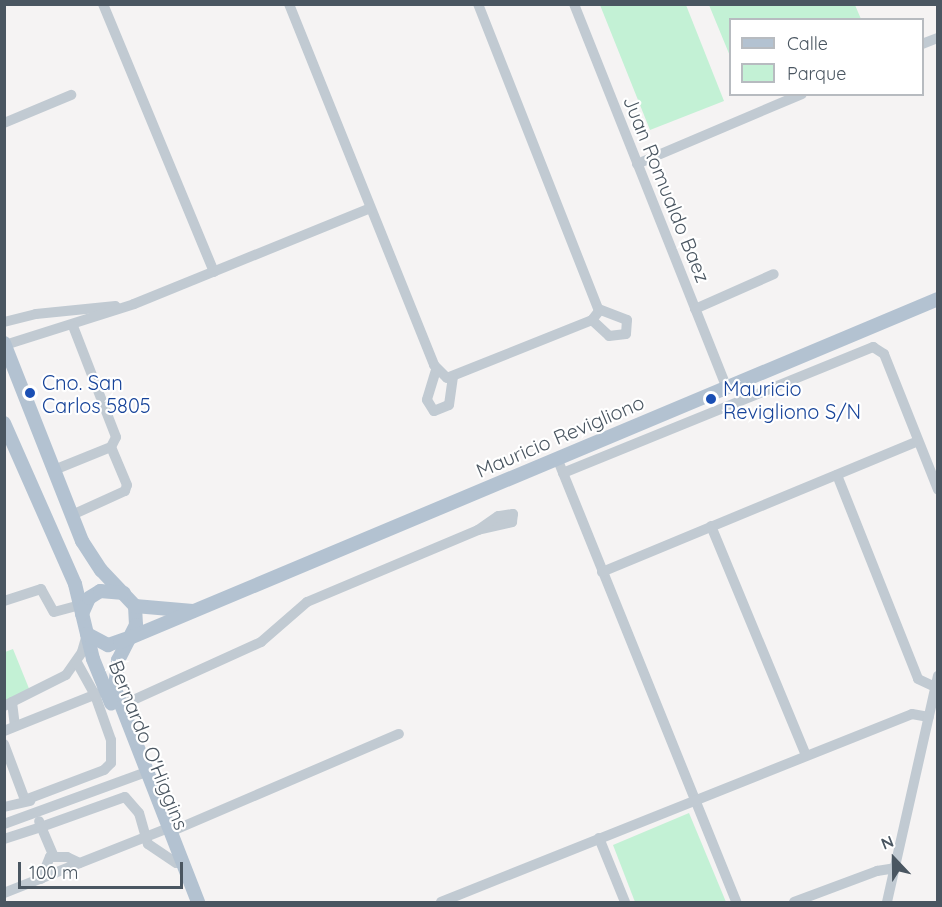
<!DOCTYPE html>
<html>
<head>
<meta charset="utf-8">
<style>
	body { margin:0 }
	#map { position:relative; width:942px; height:907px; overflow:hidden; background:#f5f3f3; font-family:Quicksand,sans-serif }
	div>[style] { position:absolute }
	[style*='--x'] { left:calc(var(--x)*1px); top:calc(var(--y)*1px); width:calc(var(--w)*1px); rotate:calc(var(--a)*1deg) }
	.green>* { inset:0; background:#c3f1d5 }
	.minor>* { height:10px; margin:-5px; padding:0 5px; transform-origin:5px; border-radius:5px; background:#c1cad2 }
	.major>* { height:14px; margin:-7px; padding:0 7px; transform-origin:7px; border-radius:7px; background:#b3c2d1 }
	.dots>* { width:16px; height:16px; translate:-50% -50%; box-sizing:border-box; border:3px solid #fff; border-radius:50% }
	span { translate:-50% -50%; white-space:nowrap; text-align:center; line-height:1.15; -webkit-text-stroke:4.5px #fff; paint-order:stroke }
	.street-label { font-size:20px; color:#4a5661 }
	.transit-label { font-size:20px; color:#164399 }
	.left { translate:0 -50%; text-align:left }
	.frame { position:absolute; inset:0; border:6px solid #4a5661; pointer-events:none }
	.legend { position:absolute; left:729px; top:18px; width:195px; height:78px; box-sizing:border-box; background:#fff; border:2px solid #b7bbc0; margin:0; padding:8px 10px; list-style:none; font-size:18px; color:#4a5661 }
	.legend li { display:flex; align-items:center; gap:12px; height:30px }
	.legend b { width:30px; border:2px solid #b7bbc0 }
	.north { position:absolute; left:864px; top:829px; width:60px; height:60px; -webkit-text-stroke:4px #fff; paint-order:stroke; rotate:338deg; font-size:16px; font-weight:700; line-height:24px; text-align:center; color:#4a5661 }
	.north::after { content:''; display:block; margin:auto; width:21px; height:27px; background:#4a5661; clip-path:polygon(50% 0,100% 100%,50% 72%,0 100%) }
	.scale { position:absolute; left:18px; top:862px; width:165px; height:27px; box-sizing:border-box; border:3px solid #4a5661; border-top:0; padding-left:8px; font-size:18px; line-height:21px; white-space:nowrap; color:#4a5661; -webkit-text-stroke:4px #fff; paint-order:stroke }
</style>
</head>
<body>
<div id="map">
	<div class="green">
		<div style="clip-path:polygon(600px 5px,686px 5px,724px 101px,650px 130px)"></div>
		<div style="clip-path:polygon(709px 5px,855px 5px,861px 19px,730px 20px,730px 56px)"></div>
		<div style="clip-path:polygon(13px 649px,30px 691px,5px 701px,5px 652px)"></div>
		<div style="clip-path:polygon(689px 813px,726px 902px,635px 902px,613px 845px)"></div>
	</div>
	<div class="minor">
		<div style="--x:103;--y:4;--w:290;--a:67.5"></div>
		<div style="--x:289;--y:4;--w:389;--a:68.1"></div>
		<div style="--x:434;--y:365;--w:18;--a:45"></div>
		<div style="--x:447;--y:378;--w:156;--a:-21.8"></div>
		<div style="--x:592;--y:320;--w:11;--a:-52"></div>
		<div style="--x:599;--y:311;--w:330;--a:-111.5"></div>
		<div style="--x:574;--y:4;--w:411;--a:68.3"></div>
		<div style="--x:922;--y:44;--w:17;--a:-21"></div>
		<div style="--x:4;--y:123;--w:73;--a:-22.7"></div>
		<div style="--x:637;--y:164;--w:179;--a:-23"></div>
		<div style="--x:695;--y:309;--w:86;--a:-23.9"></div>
		<div style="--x:592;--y:320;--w:23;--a:43"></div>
		<div style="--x:609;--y:336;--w:17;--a:-7"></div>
		<div style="--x:626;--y:334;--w:14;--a:-86"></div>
		<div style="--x:627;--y:320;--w:30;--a:-159"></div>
		<div style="--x:4;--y:322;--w:33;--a:-14"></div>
		<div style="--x:36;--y:314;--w:80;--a:-5.7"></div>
		<div style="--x:5;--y:345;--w:135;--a:-17.6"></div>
		<div style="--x:134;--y:304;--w:255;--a:-22.1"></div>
		<div style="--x:436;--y:370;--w:31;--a:107"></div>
		<div style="--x:427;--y:400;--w:13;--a:58"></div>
		<div style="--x:434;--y:411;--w:16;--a:-22"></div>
		<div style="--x:449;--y:405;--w:27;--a:-82"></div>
		<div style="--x:557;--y:458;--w:479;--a:68"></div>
		<div style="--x:54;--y:470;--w:61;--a:-22"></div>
		<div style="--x:111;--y:447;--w:11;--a:-63"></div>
		<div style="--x:116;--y:437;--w:119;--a:-111.2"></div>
		<div style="--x:563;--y:473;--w:335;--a:-22.1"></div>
		<div style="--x:873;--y:347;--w:13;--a:32"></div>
		<div style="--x:884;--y:354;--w:146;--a:68.3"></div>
		<div style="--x:837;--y:475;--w:219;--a:68.3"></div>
		<div style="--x:918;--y:679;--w:19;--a:25"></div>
		<div style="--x:72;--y:515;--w:58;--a:-24.4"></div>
		<div style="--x:125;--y:491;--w:6;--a:-72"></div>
		<div style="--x:127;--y:485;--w:41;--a:-112.8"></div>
		<div style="--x:711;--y:526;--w:248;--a:67.5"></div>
		<div style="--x:602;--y:572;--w:342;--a:-22.5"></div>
		<div style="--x:4;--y:601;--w:39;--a:-18"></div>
		<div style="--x:41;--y:589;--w:26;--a:61"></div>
		<div style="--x:54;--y:612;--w:27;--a:-15"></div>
		<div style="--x:12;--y:702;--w:24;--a:83"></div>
		<div style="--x:4;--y:706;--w:69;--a:-26.6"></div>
		<div style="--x:66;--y:675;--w:28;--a:-55"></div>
		<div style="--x:82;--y:652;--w:19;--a:-74"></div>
		<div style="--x:120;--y:706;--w:155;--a:-24.4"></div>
		<div style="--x:261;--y:642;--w:61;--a:-41"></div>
		<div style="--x:307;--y:602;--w:186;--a:-22.8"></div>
		<div style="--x:478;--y:530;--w:35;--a:-13"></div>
		<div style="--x:512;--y:522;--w:8;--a:-83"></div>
		<div style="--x:513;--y:514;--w:15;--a:172"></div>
		<div style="--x:498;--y:516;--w:24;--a:145"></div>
		<div style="--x:4;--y:731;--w:102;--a:-21.8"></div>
		<div style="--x:4;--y:744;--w:60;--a:69.4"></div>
		<div style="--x:25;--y:800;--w:85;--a:-20.8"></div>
		<div style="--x:104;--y:770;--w:10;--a:-45"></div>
		<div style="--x:111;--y:763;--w:23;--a:-90"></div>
		<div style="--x:111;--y:740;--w:48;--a:-109.6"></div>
		<div style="--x:95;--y:695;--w:38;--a:-119"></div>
		<div style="--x:4;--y:807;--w:27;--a:-13"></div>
		<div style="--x:4;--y:824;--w:146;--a:-20.1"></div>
		<div style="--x:170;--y:832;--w:249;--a:-23.2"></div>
		<div style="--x:599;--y:838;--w:69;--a:67.9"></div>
		<div style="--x:4;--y:839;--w:39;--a:-18"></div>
		<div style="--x:41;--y:827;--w:6;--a:-108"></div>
		<div style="--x:54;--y:857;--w:33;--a:-113"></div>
		<div style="--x:41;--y:827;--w:89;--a:-19.7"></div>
		<div style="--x:125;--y:797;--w:21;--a:49"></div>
		<div style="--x:139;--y:813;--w:32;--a:74"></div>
		<div style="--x:148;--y:844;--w:34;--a:34"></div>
		<div style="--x:41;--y:879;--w:24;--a:-68"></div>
		<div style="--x:50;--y:857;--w:17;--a:0"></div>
		<div style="--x:67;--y:857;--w:14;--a:25"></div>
		<div style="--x:4;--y:893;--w:171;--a:-21.6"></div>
		<div style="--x:441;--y:902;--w:507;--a:-21.76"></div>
		<div style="--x:912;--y:714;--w:17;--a:10"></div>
		<div style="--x:794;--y:902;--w:89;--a:-20.5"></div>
		<div style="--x:877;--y:871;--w:19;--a:-9"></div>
		<div style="--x:887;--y:902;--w:232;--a:-77.3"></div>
	</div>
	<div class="major">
		<div style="--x:4;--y:343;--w:213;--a:68.5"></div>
		<div style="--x:82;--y:541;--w:35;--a:57"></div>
		<div style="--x:101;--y:570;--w:50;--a:46.6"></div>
		<div style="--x:135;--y:606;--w:19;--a:87"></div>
		<div style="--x:136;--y:625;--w:39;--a:117"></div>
		<div style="--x:118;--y:660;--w:29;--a:96"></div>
		<div style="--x:115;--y:689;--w:229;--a:68.7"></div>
		<div style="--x:4;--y:423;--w:176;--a:66.2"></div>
		<div style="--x:75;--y:584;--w:77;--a:76.5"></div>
		<div style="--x:93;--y:659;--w:48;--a:67.8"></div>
		<div style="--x:135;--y:606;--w:58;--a:4.9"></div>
		<div style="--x:82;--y:614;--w:17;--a:-66"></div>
		<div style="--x:89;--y:598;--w:13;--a:-32"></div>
		<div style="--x:100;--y:591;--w:24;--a:5"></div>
		<div style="--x:87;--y:634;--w:24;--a:28"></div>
		<div style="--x:108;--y:645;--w:18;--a:-19"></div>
		<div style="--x:120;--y:642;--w:887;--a:-22.75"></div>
	</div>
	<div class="dots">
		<div style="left:30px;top:393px;background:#1a4fb4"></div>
		<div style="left:711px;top:399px;background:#1a4fb4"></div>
	</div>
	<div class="street-label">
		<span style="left:667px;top:189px;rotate:68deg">Juan Romualdo Baez</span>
		<span style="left:560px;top:436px;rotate:-23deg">Mauricio Revigliono</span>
		<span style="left:149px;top:745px;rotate:68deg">Bernardo O'Higgins</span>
	</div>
	<div class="transit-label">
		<span class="left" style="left:42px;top:394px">Cno. San<br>Carlos 5805</span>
		<span class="left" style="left:723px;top:400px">Mauricio<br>Revigliono S/N</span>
	</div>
	<div class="frame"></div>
	<ul class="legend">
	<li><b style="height:8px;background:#b3c2d1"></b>Calle</li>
	<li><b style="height:16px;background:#c3f1d5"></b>Parque</li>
	</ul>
	<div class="north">N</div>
	<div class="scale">100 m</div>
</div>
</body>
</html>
